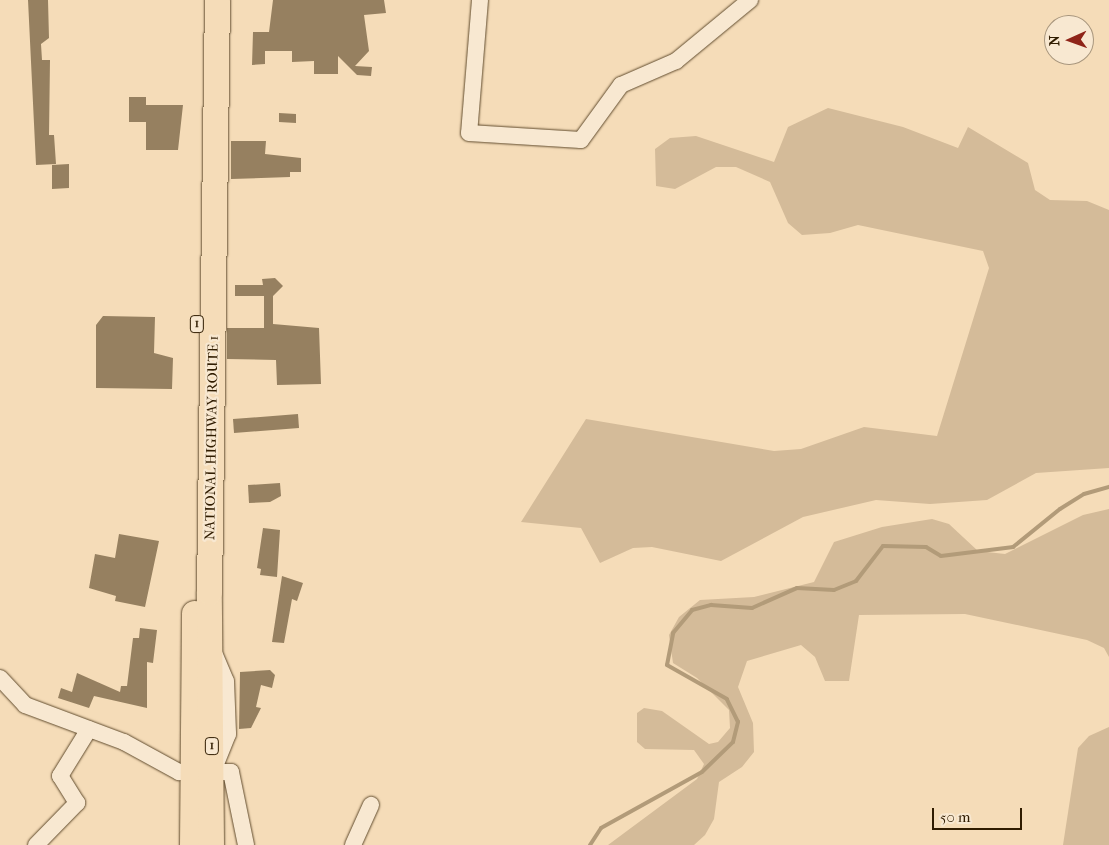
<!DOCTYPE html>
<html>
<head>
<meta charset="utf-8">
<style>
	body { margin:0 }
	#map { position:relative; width:1109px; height:845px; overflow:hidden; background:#f5dcb8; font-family:"IM FELL French Canon",serif }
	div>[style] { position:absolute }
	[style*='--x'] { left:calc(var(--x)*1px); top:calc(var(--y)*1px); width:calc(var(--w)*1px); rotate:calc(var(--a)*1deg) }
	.green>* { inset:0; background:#d4bb99 }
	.stream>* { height:4px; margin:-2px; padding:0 2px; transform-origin:2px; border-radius:2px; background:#b29b79 }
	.building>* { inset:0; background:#968060 }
	.roads { filter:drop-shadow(0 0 1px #614c2e) drop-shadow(0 0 1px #614c2e) }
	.minor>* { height:16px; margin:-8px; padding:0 8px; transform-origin:8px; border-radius:8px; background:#f8e8d1 }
	.highway>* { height:25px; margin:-12.5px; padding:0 12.5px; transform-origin:12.5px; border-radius:12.5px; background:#f5dcb8 }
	span { translate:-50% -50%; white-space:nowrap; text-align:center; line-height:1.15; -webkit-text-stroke:4.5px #f8e8d1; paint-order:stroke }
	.shield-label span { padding:1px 4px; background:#f8e8d1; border:1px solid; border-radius:4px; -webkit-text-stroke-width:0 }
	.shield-label { font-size:12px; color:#301c00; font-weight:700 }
	.street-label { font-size:14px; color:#301c00 }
	.north { position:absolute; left:1044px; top:15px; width:50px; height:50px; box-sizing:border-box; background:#f8e8d1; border:1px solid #a8967d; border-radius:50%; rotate:268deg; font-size:14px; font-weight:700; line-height:20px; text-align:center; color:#301c00 }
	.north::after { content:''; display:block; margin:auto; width:18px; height:22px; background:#8f2418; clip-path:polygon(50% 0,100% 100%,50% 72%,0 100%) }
	.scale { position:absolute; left:932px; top:808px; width:90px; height:22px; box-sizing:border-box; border:2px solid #301c00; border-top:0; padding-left:6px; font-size:15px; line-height:18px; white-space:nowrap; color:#301c00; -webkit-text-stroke:4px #f8e8d1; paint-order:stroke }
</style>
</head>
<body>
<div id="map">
	<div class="green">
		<div style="clip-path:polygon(828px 108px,903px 127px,958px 148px,968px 127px,1028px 163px,1035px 190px,1050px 200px,1087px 201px,1109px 210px,1109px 468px,1036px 473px,987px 500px,930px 504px,876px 500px,803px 517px,721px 561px,652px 547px,633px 548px,600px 563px,581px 528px,521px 522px,586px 419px,774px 451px,801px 449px,864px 427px,937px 436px,989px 268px,983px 251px,858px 225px,830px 233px,802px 235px,788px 223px,770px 182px,736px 167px,716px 167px,675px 189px,656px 186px,655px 149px,670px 138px,696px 136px,774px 162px,788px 127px)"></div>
		<div style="clip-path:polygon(1109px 509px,1109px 657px,1104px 648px,1087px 640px,965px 614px,859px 615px,849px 681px,825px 681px,815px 657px,801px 645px,747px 661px,738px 687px,753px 723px,754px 752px,742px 767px,719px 782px,714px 819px,705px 835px,694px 845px,608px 845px,697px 779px,704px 764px,694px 750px,645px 749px,637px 742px,637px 713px,644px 708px,662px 711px,709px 744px,718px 742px,730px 728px,729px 710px,697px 678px,673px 663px,669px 635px,679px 617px,700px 600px,754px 597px,814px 582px,834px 542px,882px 527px,932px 519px,949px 524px,978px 551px,1005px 554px,1083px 515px)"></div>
		<div style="clip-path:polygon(1109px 727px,1109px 845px,1063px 845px,1078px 748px,1089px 736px)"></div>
	</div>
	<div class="stream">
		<div style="--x:590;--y:845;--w:20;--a:-57"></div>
		<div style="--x:601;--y:828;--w:115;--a:-29"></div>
		<div style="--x:702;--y:772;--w:43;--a:-44.1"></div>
		<div style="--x:733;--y:742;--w:21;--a:-76"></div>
		<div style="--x:738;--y:722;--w:25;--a:-116"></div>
		<div style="--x:727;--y:699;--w:69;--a:-150.5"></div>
		<div style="--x:667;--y:665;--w:33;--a:-79"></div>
		<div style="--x:673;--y:633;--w:30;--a:-50"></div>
		<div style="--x:692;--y:610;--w:20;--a:-15"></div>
		<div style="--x:711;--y:605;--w:41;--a:4.2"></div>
		<div style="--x:752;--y:608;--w:49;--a:-24"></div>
		<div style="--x:797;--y:588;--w:37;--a:3"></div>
		<div style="--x:834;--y:590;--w:24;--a:-22"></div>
		<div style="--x:856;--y:581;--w:44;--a:-52.4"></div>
		<div style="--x:883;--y:546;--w:43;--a:1.3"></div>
		<div style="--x:926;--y:547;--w:17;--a:31"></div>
		<div style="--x:941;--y:556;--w:73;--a:-7.1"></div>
		<div style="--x:1013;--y:547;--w:60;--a:-39"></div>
		<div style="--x:1060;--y:509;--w:28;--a:-32"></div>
		<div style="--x:1084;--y:494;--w:26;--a:-16"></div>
	</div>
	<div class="building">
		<div style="clip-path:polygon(28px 0,48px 0,49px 38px,41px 44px,42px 60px,50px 60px,49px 135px,54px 135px,56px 164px,36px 165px)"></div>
		<div style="clip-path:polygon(273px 0,384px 0,386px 13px,364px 15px,369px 51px,355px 66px,372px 67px,371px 76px,357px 75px,338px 56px,338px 74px,314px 74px,314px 61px,292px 62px,292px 51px,265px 51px,265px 64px,252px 65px,253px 32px,269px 32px)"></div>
		<div style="clip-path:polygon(129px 97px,146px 97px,146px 105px,183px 105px,178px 150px,146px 150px,146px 122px,129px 122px)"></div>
		<div style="clip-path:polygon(279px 113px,296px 114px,296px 123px,279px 122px)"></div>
		<div style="clip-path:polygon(231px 141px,266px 141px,265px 154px,301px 158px,301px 172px,290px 172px,290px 177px,231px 179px)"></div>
		<div style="clip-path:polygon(69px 164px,69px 188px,52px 189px,52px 165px)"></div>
		<div style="clip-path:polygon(275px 278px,283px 286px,273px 296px,273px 324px,319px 328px,321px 384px,277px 385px,276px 360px,227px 359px,227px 328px,264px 328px,264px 296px,235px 296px,235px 285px,263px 285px,262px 279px)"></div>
		<div style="clip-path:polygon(103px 316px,155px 317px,154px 353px,173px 358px,172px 389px,96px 388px,96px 325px)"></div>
		<div style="clip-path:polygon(298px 414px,299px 428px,234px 433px,233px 419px)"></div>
		<div style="clip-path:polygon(280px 483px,281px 496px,270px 502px,249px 503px,248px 485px)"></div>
		<div style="clip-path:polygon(263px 528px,280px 530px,277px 577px,260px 575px,261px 569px,257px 568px)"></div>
		<div style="clip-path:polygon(119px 534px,159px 541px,145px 607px,115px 601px,116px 596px,89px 588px,95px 554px,115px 558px)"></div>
		<div style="clip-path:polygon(282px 576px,303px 583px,297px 601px,292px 599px,284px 643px,272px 642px)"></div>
		<div style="clip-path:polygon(140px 628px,157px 630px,153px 663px,147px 662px,147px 708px,94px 696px,89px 708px,58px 698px,61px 688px,72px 692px,77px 673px,120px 692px,121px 686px,127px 686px,133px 638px,139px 638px)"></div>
		<div style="clip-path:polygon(270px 670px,275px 675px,272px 688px,261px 685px,256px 707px,261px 708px,251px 728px,239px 729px,240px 672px)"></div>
	</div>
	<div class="roads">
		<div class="minor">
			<div style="--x:480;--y:0;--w:133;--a:94.7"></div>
			<div style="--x:469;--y:133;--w:112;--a:3.6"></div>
			<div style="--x:581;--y:140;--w:68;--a:-54"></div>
			<div style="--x:621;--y:85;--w:60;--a:-23.6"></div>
			<div style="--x:676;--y:61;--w:96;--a:-39.5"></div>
			<div style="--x:214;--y:653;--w:30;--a:67"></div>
			<div style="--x:226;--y:681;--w:53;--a:87.8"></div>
			<div style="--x:228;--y:734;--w:35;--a:112"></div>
			<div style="--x:0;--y:678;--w:37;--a:47"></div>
			<div style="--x:25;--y:705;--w:106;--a:20.5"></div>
			<div style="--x:124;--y:742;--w:63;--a:28.6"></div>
			<div style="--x:179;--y:772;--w:52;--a:0"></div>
			<div style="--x:231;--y:772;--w:75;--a:78.4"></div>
			<div style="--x:36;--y:845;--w:59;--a:-45.7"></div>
			<div style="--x:77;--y:803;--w:32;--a:-122"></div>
			<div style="--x:60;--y:776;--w:55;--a:-58.3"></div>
			<div style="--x:353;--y:845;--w:44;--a:-65.8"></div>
		</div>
		<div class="highway">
			<div style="--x:192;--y:845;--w:232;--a:-89.5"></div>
			<div style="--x:211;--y:845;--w:253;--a:-90.5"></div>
			<div style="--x:209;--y:592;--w:592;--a:-89.23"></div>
		</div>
	</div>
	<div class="shield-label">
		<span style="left:197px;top:324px">1</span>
		<span style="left:212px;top:746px">1</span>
	</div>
	<div class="street-label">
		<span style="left:212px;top:438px;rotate:-89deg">NATIONAL HIGHWAY ROUTE 1</span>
	</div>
	<div class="north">N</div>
	<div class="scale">50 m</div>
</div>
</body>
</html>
